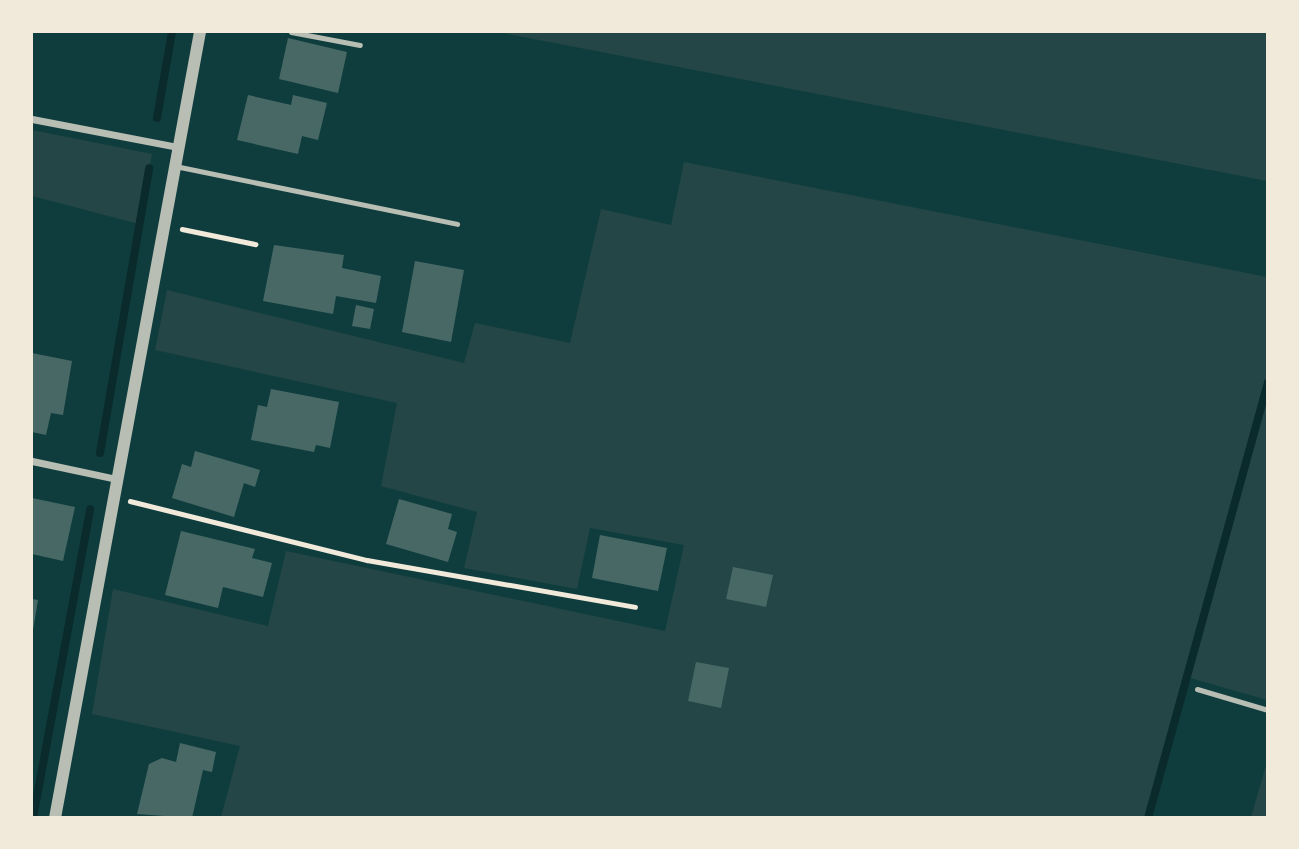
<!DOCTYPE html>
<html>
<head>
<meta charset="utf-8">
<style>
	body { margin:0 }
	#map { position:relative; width:1299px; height:849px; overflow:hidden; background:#0f3d3e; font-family:Montserrat,sans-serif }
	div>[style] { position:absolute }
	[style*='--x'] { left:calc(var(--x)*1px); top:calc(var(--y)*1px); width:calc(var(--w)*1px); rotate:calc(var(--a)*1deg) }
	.green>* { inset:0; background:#244646 }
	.stream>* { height:8px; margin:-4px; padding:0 4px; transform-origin:4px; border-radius:4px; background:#0a2a2b }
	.building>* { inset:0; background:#486865 }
	.path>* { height:4.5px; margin:-2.25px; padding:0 2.25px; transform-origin:2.25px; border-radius:2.25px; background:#f1e9da }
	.service>* { height:5px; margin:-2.5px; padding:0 2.5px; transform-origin:2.5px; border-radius:2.5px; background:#b8beb3 }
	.minor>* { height:7px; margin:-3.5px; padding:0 3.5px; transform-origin:3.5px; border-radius:3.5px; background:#b8beb3 }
	.tertiary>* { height:12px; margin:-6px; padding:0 6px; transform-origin:6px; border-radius:6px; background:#b8beb3 }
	span { translate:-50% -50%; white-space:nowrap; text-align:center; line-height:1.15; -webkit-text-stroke:5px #f1e9da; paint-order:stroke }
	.frame { position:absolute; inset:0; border:33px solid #f1e9da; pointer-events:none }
</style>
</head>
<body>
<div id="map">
	<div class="green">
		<div style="clip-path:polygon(498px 32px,1267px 32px,1267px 181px)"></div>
		<div style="clip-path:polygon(32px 130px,152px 154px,139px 224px,32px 196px)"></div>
		<div style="clip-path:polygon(684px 162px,1267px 277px,1267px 700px,1187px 677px,1148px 817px,221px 817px,240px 746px,92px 714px,113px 589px,268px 626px,286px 551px,665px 631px,684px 545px,590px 528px,577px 589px,464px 568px,477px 512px,381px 486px,397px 403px,155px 350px,167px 290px,464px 363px,475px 323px,570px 343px,601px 209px,671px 225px)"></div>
		<div style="clip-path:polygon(1267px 762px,1267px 817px,1251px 817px)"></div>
	</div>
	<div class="stream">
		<div style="--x:157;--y:118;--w:87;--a:-80.1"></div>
		<div style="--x:100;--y:453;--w:289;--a:-80.2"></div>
		<div style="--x:33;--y:818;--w:314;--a:-79.5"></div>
		<div style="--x:1148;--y:818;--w:452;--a:-74.6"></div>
	</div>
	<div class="building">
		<div style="clip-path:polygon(288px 38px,347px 52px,338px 93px,279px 79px)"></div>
		<div style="clip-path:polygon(248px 95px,291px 105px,293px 95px,327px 103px,318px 140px,302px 136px,298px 154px,237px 140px)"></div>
		<div style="clip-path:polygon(274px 245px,344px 255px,342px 268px,381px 276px,376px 303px,336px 296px,333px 314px,263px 301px)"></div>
		<div style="clip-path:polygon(415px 261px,464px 270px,451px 342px,402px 332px)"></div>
		<div style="clip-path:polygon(356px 305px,374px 309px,370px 329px,352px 326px)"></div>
		<div style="clip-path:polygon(32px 353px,72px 361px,63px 415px,51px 413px,46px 435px,32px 432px)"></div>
		<div style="clip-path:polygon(271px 389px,339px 402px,330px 448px,316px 445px,314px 452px,251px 440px,258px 405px,267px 407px)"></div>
		<div style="clip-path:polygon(195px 451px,260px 470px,255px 487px,244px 483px,234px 517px,172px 498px,182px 464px,191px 467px)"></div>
		<div style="clip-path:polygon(32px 498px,75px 507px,63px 561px,32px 554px)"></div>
		<div style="clip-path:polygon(399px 499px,452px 514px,448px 529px,457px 532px,448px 562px,386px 544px)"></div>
		<div style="clip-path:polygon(181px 531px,255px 549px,252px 558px,272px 563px,263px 597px,223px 587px,218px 608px,165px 595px)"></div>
		<div style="clip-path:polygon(600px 535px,667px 548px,658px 591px,592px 578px)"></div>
		<div style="clip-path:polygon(733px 567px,773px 575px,766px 607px,726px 599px)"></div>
		<div style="clip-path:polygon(32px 599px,38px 600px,33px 630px,32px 630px)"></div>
		<div style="clip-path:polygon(696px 662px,729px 668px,721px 708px,688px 701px)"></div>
		<div style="clip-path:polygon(180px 743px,216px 752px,212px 772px,203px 770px,192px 818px,137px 814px,149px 764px,162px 758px,176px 762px)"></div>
	</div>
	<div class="path">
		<div style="--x:182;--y:229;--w:75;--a:11.6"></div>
		<div style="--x:130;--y:501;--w:244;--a:14"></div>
		<div style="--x:367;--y:560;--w:272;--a:9.9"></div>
	</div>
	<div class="service">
		<div style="--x:291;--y:32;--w:70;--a:10.7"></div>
		<div style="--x:175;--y:166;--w:288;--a:11.6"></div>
		<div style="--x:1197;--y:689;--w:74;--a:16.5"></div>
	</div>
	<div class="minor">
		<div style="--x:32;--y:119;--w:149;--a:10.9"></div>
		<div style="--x:32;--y:461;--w:87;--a:12"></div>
	</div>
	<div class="tertiary">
		<div style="--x:55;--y:818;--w:799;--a:-79.55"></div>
	</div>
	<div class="frame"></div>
</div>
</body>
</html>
